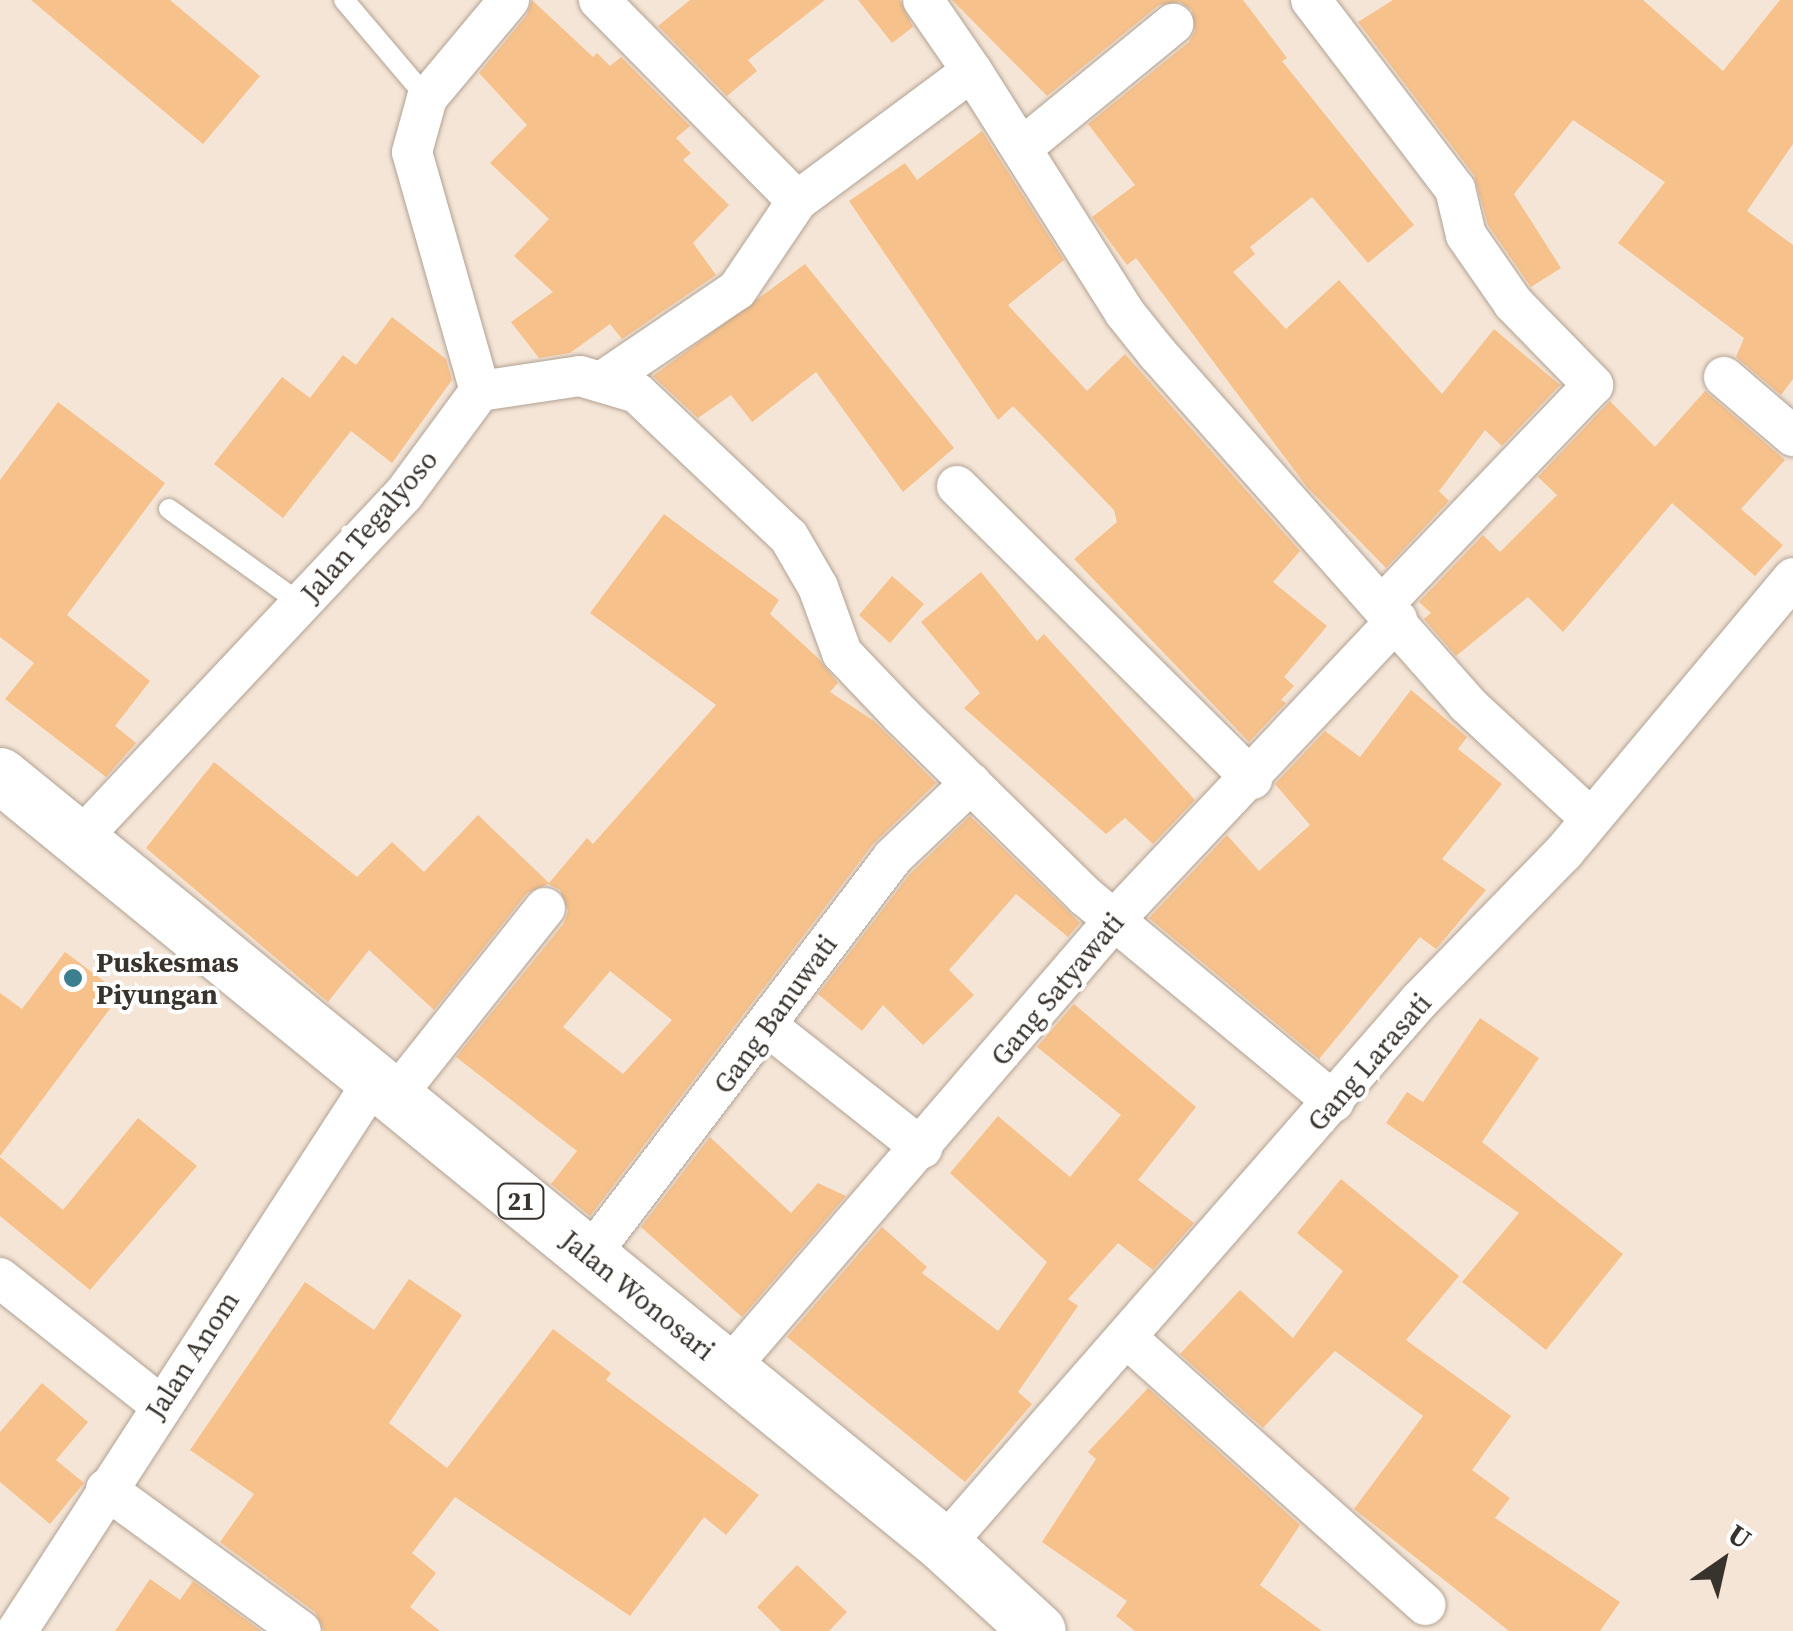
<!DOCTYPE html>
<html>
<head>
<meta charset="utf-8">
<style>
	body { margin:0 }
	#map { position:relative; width:1793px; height:1631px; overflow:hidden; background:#f5e5d6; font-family:"Source Serif 4",serif }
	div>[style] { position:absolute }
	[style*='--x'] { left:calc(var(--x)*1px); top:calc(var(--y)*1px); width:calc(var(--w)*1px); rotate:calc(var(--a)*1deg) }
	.building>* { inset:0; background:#f7c18b }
	.roads { filter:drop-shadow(0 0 2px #b1a294) drop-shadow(0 0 2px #b1a294) }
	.service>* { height:20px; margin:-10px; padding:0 10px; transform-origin:10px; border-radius:10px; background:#fff }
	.minor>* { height:40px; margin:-20px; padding:0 20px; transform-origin:20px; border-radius:20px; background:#fff }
	.trunk>* { height:55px; margin:-27.5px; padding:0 27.5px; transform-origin:27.5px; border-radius:27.5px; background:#fff }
	.dots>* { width:28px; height:28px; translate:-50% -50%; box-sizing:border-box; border:5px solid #fff; border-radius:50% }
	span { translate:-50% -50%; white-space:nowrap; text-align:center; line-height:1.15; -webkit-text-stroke:8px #fff; paint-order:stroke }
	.shield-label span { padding:2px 8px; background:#fff; border:2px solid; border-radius:8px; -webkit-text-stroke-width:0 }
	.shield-label { font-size:25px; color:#39332d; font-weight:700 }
	.street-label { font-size:28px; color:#39332d }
	.poi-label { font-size:28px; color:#39332d; font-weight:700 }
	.left { translate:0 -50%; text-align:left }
	.north { position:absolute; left:1673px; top:1511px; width:100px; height:100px; -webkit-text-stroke:8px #fff; paint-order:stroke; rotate:34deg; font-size:28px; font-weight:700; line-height:40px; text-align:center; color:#39332d }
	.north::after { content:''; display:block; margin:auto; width:35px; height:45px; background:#39332d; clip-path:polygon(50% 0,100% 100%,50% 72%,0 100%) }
</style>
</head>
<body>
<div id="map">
	<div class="building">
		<div style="clip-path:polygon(31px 0,170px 0,260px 76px,203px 144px)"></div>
		<div style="clip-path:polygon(532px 0,593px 57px,597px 53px,610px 66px,621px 57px,690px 126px,676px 138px,691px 153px,683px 160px,729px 205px,693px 243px,716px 275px,622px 339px,610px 324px,570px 353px,539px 358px,511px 322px,553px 292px,514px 256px,549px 219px,490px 163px,527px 125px,479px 73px,527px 15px)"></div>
		<div style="clip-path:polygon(690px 0,825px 0,748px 60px,757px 71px,727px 96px,658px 26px)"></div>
		<div style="clip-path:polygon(858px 0,900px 0,913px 27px,892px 43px)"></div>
		<div style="clip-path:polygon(952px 0,1243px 0,1287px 58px,1282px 61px,1414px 225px,1368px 263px,1312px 197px,1250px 247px,1255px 254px,1233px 272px,1286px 329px,1339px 280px,1442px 394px,1494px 329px,1560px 385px,1502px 446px,1485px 430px,1439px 491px,1449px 501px,1386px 568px,1307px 487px,1136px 258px,1127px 265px,1092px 217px,1135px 185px,1088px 124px,1189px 42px,1195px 31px,1192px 10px,1180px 2px,1159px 5px,1047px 96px)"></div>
		<div style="clip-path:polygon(1393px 0,1643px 0,1723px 71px,1780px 0,1793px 0,1793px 144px,1747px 211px,1793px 245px,1793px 379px,1781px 395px,1736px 357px,1744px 338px,1618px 243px,1665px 182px,1573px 120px,1514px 194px,1561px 268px,1531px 287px,1488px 225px,1474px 175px,1358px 22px)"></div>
		<div style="clip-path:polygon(982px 131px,1064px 260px,1008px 305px,1087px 391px,1125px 354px,1300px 551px,1273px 582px,1327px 626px,1284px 677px,1294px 686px,1281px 700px,1286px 703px,1249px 742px,1074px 559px,1117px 522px,1114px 510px,1013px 406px,998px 420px,849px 201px,905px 163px,917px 180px)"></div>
		<div style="clip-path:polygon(805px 264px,954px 448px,903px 492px,816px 372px,752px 422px,731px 395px,698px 418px,653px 376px)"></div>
		<div style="clip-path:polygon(392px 317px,446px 359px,452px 380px,392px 463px,351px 431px,283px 518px,214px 464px,282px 377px,310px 398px,343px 355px,356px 365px)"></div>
		<div style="clip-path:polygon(1705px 391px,1785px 460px,1741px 509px,1783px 545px,1755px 576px,1672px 503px,1563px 632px,1528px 597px,1456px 656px,1424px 619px,1431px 613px,1419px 602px,1483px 535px,1500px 552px,1557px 495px,1538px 477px,1610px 401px,1655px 447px)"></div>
		<div style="clip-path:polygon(58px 402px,165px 483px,67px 615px,150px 681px,115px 726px,136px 743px,106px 777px,5px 699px,34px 663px,0 637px,0 480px)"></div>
		<div style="clip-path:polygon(evenodd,664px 514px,779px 600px,770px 614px,818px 658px,838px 683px,830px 692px,874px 721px,936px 783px,873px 844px,590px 1216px,551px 1184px,577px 1151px,456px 1057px,564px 923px,568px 911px,560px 890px,548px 884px,527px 893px,434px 1010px,369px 950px,328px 1002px,146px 848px,214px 762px,357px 877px,392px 842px,424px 872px,478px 815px,549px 883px,587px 838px,593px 844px,716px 705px,590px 613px,664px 514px,610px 971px,672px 1020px,623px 1074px,563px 1027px,610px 971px)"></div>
		<div style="clip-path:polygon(981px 572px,1037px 641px,1044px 634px,1195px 800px,1153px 844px,1125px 818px,1106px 834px,964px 708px,980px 693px,921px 622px)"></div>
		<div style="clip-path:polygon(892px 576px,924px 604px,890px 643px,859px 615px)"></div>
		<div style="clip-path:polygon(1411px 690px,1467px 737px,1458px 749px,1502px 784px,1442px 859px,1486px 890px,1436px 949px,1420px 937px,1319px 1059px,1149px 918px,1227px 835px,1259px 871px,1310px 825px,1275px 784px,1325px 731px,1360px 757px)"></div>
		<div style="clip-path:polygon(970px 816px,1080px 923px,1068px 937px,1016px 894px,949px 970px,974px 995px,923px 1045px,883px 1005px,862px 1031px,818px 994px,910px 874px)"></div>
		<div style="clip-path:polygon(65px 952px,121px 994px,0 1156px,0 993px,22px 1009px)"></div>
		<div style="clip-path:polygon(1074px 1004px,1196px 1107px,1138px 1180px,1194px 1223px,1153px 1270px,1118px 1243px,1068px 1299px,1078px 1306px,1018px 1392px,1032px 1404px,965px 1482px,787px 1337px,882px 1227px,927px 1267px,922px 1273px,998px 1331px,1047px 1262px,950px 1173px,998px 1116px,1070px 1177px,1121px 1115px,1037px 1047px)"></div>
		<div style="clip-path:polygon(1480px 1018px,1539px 1058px,1482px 1142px,1623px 1254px,1546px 1350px,1462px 1282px,1519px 1213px,1386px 1123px,1407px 1092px,1423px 1102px)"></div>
		<div style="clip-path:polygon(138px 1118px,197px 1166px,90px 1290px,0 1216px,0 1157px,63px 1210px)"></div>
		<div style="clip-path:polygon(710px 1137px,791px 1213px,818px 1183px,846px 1196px,742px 1317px,641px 1227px)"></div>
		<div style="clip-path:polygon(1341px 1179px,1459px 1276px,1406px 1340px,1511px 1416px,1472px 1470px,1510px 1498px,1495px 1518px,1620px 1602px,1600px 1631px,1509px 1631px,1354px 1509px,1423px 1416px,1335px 1351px,1263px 1428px,1180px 1354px,1240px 1290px,1293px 1338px,1343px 1271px,1297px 1233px)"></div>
		<div style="clip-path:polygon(409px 1279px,462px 1315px,389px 1423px,447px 1468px,553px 1329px,611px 1373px,606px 1380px,759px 1495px,726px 1535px,704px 1517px,630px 1616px,455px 1497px,412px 1553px,436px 1573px,410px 1607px,440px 1631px,324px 1631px,315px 1612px,220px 1542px,254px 1494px,190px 1450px,305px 1282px,374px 1330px)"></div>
		<div style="clip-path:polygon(42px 1383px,88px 1422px,56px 1460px,84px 1483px,50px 1524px,0 1482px,0 1432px)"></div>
		<div style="clip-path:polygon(1148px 1388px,1300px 1525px,1260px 1585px,1322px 1631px,1135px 1631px,1116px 1616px,1127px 1601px,1042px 1542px,1096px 1459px,1088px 1452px)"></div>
		<div style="clip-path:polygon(797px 1565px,847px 1612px,829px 1631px,781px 1631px,757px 1607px)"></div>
		<div style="clip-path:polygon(150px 1579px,180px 1600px,193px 1581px,261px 1631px,115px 1631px)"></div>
	</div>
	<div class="roads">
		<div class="service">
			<div style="--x:344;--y:0;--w:128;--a:49.7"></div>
			<div style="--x:169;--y:509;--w:161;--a:35.7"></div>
		</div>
		<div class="minor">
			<div style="--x:599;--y:0;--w:282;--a:45.4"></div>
			<div style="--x:1311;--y:0;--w:238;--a:52.7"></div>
			<div style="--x:1455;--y:189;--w:47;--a:76.6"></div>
			<div style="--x:1466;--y:235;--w:83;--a:55.3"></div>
			<div style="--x:1513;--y:303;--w:115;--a:45.7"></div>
			<div style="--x:1593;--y:385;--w:303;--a:133.7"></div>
			<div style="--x:972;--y:71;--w:286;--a:57.7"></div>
			<div style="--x:1125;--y:313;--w:51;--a:51.3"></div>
			<div style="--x:1157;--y:353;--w:468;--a:48.5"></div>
			<div style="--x:1467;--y:704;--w:168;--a:42.8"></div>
			<div style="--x:1024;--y:146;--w:193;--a:-39.3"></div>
			<div style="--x:1724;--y:377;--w:91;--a:40.5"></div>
			<div style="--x:601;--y:382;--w:164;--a:-34.1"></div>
			<div style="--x:737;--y:290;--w:107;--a:-56"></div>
			<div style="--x:797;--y:201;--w:218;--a:-36.6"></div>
			<div style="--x:972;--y:71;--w:86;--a:-124.6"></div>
			<div style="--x:480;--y:391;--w:101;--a:-8.5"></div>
			<div style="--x:580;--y:376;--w:59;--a:16.6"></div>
			<div style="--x:637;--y:393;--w:209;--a:43.5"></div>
			<div style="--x:789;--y:537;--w:58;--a:59.9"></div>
			<div style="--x:818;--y:587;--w:70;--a:70"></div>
			<div style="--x:842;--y:653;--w:87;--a:46.4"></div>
			<div style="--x:902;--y:716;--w:257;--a:44.5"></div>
			<div style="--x:1085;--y:896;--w:323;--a:39.6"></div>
			<div style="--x:957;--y:486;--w:416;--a:44.8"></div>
			<div style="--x:79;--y:840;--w:475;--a:-46.8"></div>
			<div style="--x:404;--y:494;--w:128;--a:-53.6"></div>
			<div style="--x:480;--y:391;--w:248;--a:-105.9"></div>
			<div style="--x:412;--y:152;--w:56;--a:-74.5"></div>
			<div style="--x:427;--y:98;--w:128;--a:-50.1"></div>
			<div style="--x:766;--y:1025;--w:199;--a:38.3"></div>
			<div style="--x:393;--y:1099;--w:244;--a:-51.5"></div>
			<div style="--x:590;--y:1255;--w:499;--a:-52.7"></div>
			<div style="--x:892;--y:858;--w:109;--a:-43.5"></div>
			<div style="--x:0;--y:1278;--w:204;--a:38.4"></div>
			<div style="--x:1128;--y:1339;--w:399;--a:41.8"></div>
			<div style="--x:728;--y:1369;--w:595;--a:-49.29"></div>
			<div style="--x:1116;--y:918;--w:410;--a:-46.7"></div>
			<div style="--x:106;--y:1489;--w:241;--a:36.1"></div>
			<div style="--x:944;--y:1545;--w:724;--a:-48.87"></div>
			<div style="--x:1420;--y:1000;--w:206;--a:-45.8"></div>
			<div style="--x:1564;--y:852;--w:357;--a:-50.1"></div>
			<div style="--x:17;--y:1631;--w:654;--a:-57.04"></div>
		</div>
		<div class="trunk">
			<div style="--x:0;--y:775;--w:1218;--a:39.2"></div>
			<div style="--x:944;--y:1545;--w:127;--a:42.5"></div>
		</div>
	</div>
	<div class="dots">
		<div style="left:73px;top:978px;background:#3c7f8f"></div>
	</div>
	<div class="shield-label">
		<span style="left:521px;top:1201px">21</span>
	</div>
	<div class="street-label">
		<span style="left:369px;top:526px;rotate:-49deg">Jalan Tegalyoso</span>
		<span style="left:1057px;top:989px;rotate:-50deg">Gang Satyawati</span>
		<span style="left:775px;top:1014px;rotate:-54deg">Gang Banuwati</span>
		<span style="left:1369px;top:1062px;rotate:-49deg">Gang Larasati</span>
		<span style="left:638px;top:1295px;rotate:39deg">Jalan Wonosari</span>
		<span style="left:192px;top:1355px;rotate:-57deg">Jalan Anom</span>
	</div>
	<div class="poi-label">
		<span class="left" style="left:96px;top:978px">Puskesmas<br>Piyungan</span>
	</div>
	<div class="north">U</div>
</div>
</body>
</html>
